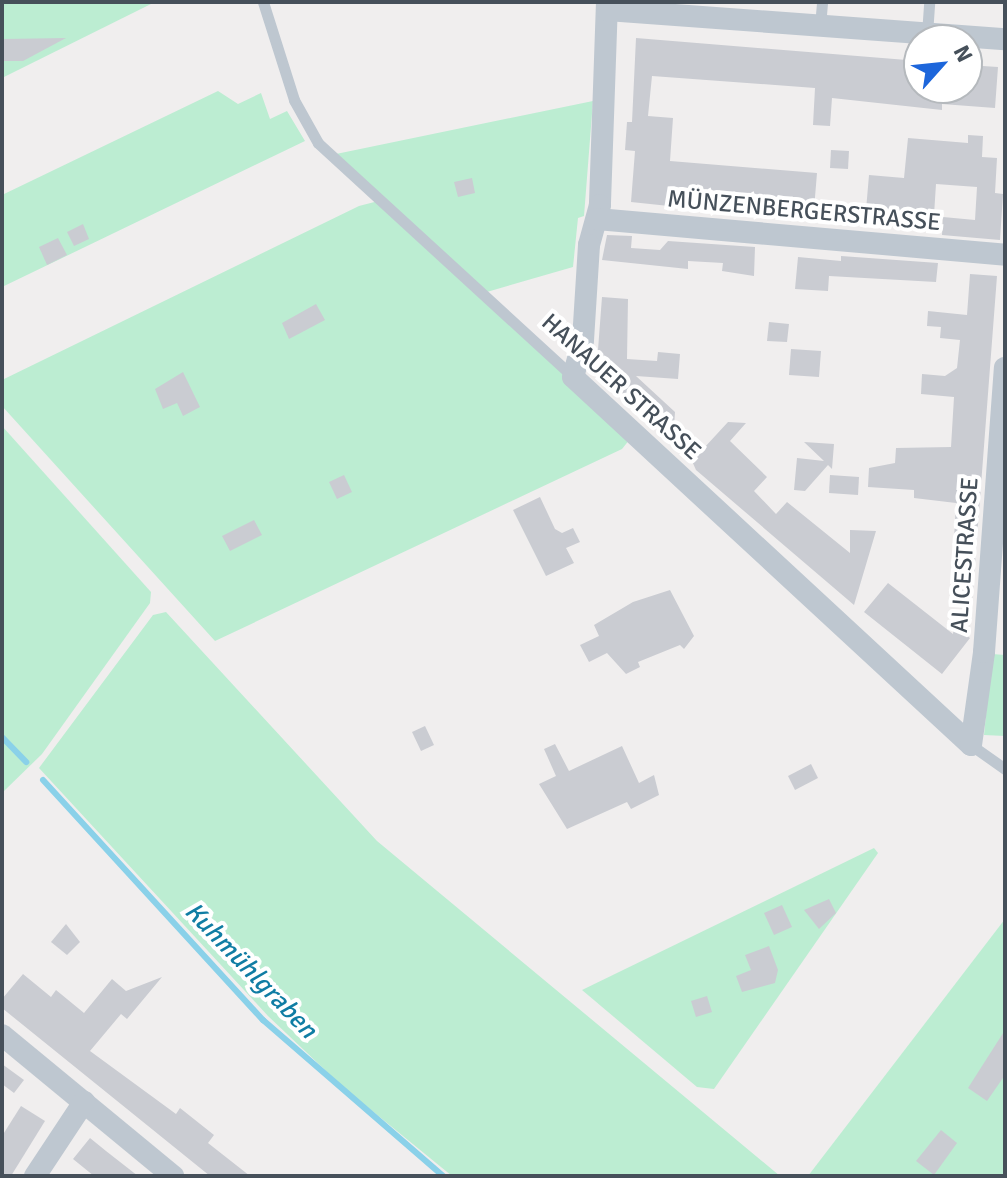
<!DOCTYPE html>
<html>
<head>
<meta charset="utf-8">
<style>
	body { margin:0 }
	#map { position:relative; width:1007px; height:1178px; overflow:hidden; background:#f0eeee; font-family:Signika,sans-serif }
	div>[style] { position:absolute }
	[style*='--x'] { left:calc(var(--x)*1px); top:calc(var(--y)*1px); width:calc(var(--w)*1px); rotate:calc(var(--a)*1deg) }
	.green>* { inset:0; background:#bcedd2 }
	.stream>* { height:6px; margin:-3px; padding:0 3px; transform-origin:3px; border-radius:3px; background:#8ad1e9 }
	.building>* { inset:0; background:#caccd2 }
	.lane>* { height:11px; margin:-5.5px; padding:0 5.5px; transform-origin:5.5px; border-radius:5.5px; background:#bec7d0 }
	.street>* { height:22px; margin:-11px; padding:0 11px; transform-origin:11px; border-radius:11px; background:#bec7d0 }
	span { translate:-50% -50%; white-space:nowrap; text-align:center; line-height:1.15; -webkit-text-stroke:8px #fff; paint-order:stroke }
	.street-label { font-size:24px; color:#46505a }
	.water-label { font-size:26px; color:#107da4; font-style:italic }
	.frame { position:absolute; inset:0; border:4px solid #46505a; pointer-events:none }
	.north { position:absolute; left:903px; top:24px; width:80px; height:80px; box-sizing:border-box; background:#fff; border:2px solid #b5b9bd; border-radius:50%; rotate:63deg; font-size:22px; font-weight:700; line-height:32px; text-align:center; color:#46505a }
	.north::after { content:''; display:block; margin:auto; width:28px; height:36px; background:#1d66db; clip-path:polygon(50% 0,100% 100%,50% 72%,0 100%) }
</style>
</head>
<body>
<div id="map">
	<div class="green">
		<div style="clip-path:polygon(2px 2px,155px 2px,2px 78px)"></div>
		<div style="clip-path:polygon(218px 91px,238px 104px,261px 93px,270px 119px,287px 111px,305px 141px,2px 287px,2px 195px)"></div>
		<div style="clip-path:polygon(593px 101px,584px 216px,578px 218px,573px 267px,480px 294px,630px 439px,622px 449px,215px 641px,2px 406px,2px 380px,359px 206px,386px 199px,336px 154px)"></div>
		<div style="clip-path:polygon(2px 426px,151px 592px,150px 603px,42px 754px,2px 793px)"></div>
		<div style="clip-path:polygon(166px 612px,377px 841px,780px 1176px,452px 1176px,343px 1087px,268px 1016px,39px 768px,153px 615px)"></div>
		<div style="clip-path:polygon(992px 654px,1005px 655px,1005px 736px,984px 735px)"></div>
		<div style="clip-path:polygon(874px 848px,878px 853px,714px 1089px,697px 1087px,582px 990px)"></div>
		<div style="clip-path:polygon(1005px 919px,1005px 1176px,808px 1176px)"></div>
	</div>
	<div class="stream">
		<div style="--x:2;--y:737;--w:35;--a:46"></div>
		<div style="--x:43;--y:780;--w:326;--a:47.5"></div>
		<div style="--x:263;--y:1020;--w:238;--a:40.9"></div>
	</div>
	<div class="building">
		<div style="clip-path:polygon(66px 38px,23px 61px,3px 61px,3px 39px)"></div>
		<div style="clip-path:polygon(636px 38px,919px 61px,919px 88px,967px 88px,967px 65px,998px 67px,995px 108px,942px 104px,942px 110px,832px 98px,830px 126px,813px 125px,815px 88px,652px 76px,648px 116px,673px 118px,670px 161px,817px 173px,814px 209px,763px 204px,762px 212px,707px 210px,631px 202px,635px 151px,625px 150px,627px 122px,632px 122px)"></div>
		<div style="clip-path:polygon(968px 135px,983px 136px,982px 157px,997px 158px,995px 193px,1003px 194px,1000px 240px,942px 235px,943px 217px,975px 220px,977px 187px,936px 184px,934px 215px,866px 210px,869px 175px,904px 178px,908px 138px,968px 143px)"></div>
		<div style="clip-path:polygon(831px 150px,849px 151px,848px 169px,830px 168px)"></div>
		<div style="clip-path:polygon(472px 178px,475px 193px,458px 197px,454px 182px)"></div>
		<div style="clip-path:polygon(83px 224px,89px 239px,74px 246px,67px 232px)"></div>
		<div style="clip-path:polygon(607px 235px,632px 236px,631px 248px,660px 250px,668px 241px,755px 247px,754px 276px,722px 271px,723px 263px,688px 261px,688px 269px,602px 260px)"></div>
		<div style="clip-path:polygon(58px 238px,67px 255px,47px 265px,39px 247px)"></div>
		<div style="clip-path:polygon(841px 256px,938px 263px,936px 282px,829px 276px,828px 291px,795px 289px,798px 257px,841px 261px)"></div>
		<div style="clip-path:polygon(970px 274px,997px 276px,972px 603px,957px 602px,958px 594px,951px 593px,956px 503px,914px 498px,914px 490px,868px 487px,869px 468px,895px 463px,896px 448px,951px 447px,954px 397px,921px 394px,922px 374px,945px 376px,957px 368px,960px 340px,940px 338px,941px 327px,927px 326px,928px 311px,967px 315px)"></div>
		<div style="clip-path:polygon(602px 297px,628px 299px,627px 359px,657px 361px,658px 352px,680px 354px,678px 379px,636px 376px,675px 412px,673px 443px,596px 376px)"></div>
		<div style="clip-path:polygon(316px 304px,325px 320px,289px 339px,282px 323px)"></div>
		<div style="clip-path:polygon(769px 322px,789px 324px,787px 342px,767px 341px)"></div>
		<div style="clip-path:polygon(791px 349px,821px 351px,819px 377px,789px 375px)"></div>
		<div style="clip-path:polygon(183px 372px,200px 407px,183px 416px,177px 403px,163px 409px,155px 389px)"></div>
		<div style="clip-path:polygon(728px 422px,746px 423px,730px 441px,767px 477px,754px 491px,776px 514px,787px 502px,850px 553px,850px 530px,876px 531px,854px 605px,696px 470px,692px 461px)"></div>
		<div style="clip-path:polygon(804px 442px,834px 444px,832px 469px,828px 465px,805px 491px,794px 490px,797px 458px,824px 461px)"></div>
		<div style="clip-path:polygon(344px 475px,352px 492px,337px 499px,329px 482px)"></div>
		<div style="clip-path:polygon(830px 475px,859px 477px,858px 495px,829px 493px)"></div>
		<div style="clip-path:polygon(540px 497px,555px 529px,562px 533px,573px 528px,580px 542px,566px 548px,574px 563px,546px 576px,513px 510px)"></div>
		<div style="clip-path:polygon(254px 520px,262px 535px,230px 551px,222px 536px)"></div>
		<div style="clip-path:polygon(888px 583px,953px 634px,954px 626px,970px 638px,942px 674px,864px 612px)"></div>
		<div style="clip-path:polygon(670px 590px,694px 636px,684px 649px,680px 645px,638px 662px,640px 667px,626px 674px,607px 653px,589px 662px,580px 645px,599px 636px,594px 625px,633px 602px)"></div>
		<div style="clip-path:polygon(425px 726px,434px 745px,421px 751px,412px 732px)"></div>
		<div style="clip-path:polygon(555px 744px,569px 771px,622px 746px,639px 783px,654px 775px,659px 795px,631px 809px,627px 802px,567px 829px,539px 784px,556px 776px,544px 749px)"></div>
		<div style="clip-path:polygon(811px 764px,818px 778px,795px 790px,788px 776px)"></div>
		<div style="clip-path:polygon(829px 899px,836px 913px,819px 929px,804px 910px)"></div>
		<div style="clip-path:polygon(782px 905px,792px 927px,774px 935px,764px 913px)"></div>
		<div style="clip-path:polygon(66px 924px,80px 942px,67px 955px,51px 942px)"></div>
		<div style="clip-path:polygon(769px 946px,778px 970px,775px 983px,742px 992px,736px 976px,751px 970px,745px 955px)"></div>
		<div style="clip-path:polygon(23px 974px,51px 997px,56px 990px,84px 1013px,112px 979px,126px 991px,162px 977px,127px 1019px,121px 1014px,90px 1051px,176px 1114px,180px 1108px,214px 1135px,208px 1143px,250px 1176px,210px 1176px,2px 1008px,2px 999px)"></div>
		<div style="clip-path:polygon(707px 996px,712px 1012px,696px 1017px,691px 1001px)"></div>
		<div style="clip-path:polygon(1005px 1030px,1005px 1075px,987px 1101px,968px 1088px)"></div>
		<div style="clip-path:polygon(2px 1064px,24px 1080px,14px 1093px,2px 1084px)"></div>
		<div style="clip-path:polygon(21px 1106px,45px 1121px,11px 1176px,2px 1176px,2px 1136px)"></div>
		<div style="clip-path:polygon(941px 1130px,957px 1143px,934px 1175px,916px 1161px)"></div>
		<div style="clip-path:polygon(90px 1138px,106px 1151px,138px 1176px,94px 1176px,73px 1159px)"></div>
	</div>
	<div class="lane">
		<div style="--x:263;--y:2;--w:103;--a:72.4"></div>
		<div style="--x:294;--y:100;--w:49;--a:60.8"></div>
		<div style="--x:318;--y:143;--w:346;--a:42.5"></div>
		<div style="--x:820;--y:26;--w:24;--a:-85"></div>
		<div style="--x:927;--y:34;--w:32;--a:-86"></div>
		<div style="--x:971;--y:745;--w:42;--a:35.2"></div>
	</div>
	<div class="street">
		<div style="--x:607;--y:2;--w:203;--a:92"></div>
		<div style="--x:600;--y:205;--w:41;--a:105.4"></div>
		<div style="--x:589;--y:245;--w:95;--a:93.6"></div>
		<div style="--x:583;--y:340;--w:38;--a:105"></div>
		<div style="--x:573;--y:377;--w:542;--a:42.76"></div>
		<div style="--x:607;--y:10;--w:399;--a:4.2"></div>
		<div style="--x:597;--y:219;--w:410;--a:5"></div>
		<div style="--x:971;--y:745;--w:94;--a:-82"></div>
		<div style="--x:984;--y:652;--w:285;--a:-85.8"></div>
		<div style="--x:2;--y:1035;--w:222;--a:39.5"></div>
		<div style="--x:35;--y:1176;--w:89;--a:-56.5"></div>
	</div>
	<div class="street-label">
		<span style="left:804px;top:211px;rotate:5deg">MÜNZENBERGERSTRASSE</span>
		<span style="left:621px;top:387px;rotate:42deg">HANAUER STRASSE</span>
		<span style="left:965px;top:555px;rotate:-86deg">ALICESTRASSE</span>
	</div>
	<div class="water-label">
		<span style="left:250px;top:971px;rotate:46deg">Kuhmühlgraben</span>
	</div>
	<div class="frame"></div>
	<div class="north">N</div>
</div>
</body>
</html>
